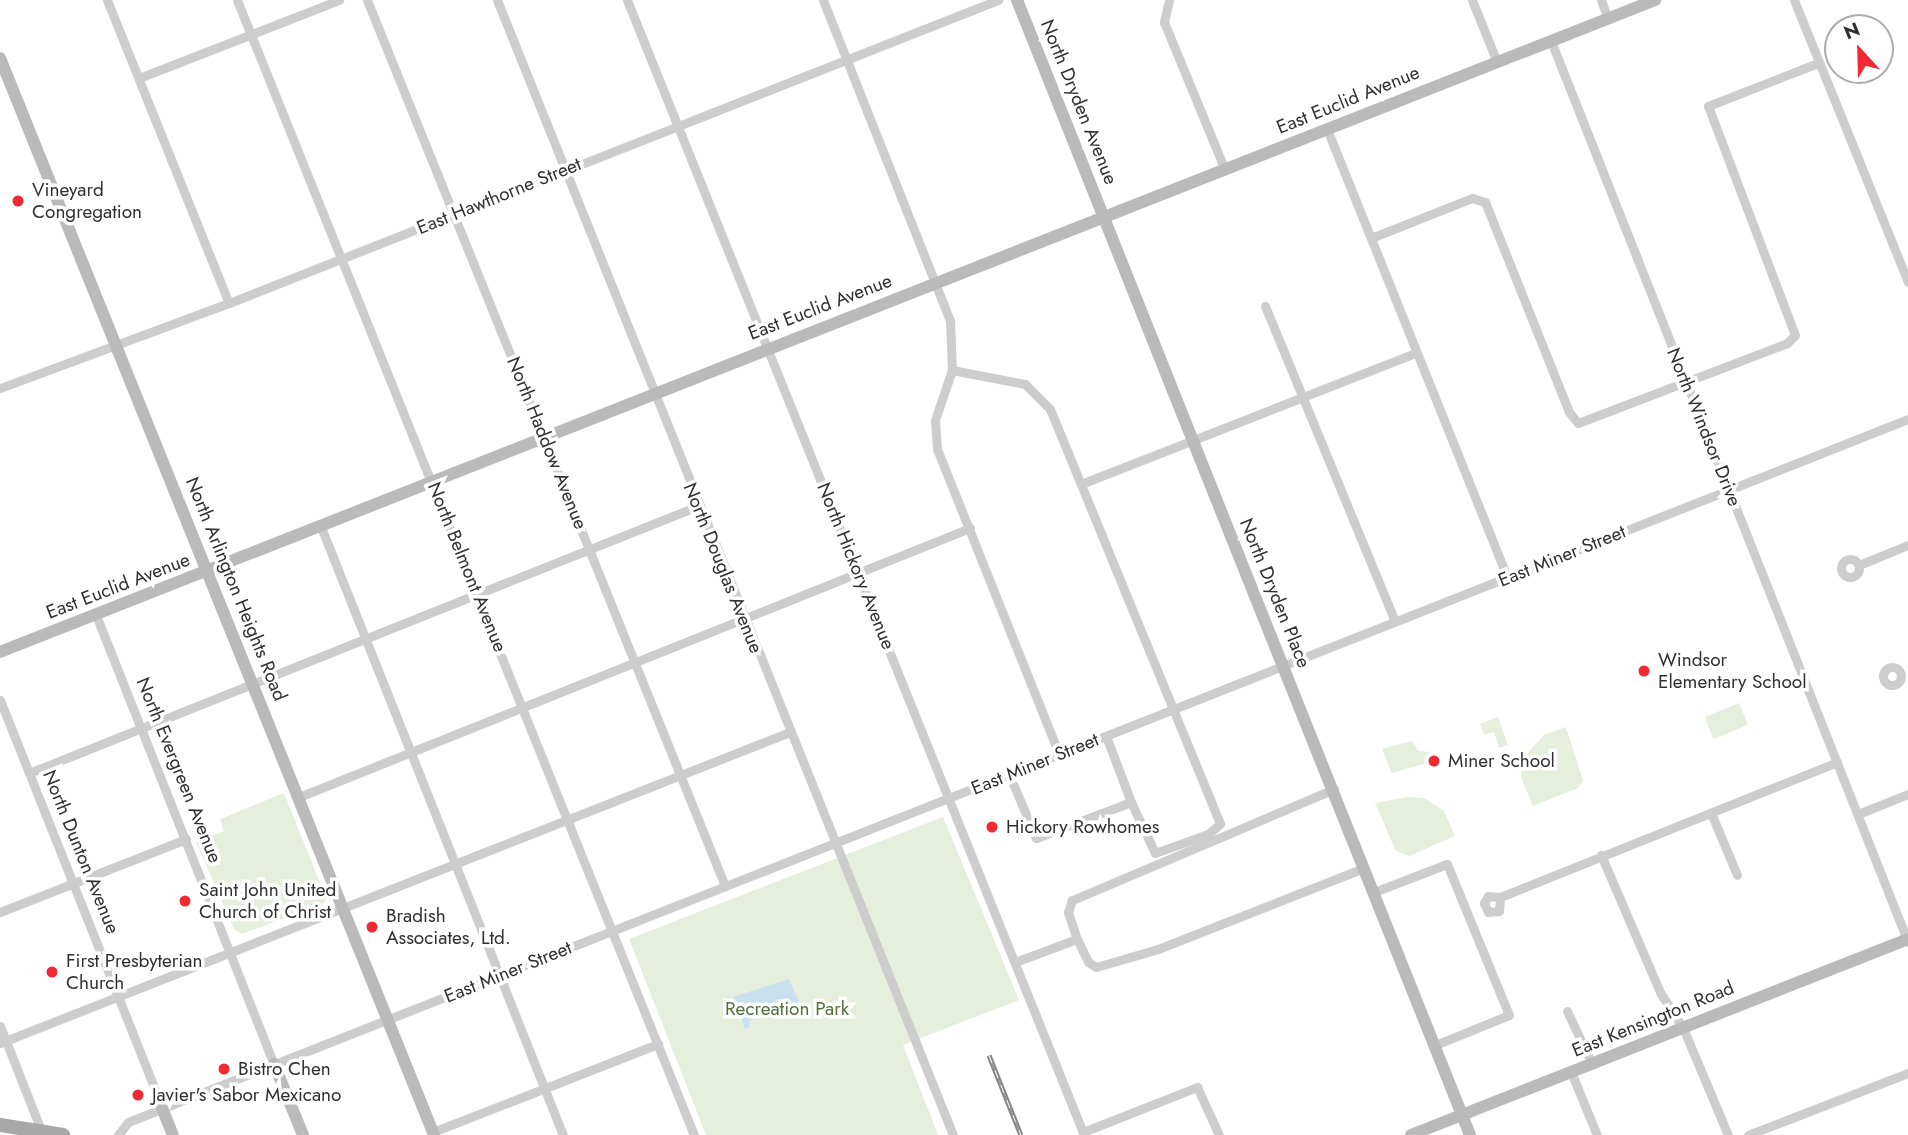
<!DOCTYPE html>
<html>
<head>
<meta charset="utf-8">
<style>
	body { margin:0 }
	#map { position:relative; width:1908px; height:1135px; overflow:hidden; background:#fff; font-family:Jost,sans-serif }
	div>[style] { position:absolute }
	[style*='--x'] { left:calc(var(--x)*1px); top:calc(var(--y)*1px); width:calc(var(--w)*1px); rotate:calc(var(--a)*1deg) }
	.green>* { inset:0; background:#e6eede }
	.water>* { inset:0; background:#c9e0ef }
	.street>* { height:9px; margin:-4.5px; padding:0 4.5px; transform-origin:4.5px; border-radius:4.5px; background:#cdcdcd }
	.street>.ring { margin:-4.5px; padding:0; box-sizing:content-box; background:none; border:9px solid #cdcdcd; border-radius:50% }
	.secondary>* { height:12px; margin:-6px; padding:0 6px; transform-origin:6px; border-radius:6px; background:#bababa }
	.primary>* { height:14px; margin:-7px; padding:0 7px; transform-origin:7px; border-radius:7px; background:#a8a8a8 }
	.rail>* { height:5px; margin-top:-2.5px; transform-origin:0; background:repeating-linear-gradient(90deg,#fff 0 8px,#858585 0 16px); box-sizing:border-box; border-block:2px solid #858585 }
	.dots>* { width:19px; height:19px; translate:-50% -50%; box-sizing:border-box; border:4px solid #fff; border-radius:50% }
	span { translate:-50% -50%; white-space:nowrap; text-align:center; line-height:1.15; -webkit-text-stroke:7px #fff; paint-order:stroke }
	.street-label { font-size:19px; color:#303030 }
	.poi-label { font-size:19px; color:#303030 }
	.left { translate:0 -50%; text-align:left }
	.park-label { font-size:19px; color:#52703a }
	.north { position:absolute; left:1824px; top:14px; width:70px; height:70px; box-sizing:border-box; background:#fff; border:2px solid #acacac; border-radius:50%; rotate:338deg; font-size:19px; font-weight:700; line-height:28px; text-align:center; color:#303030 }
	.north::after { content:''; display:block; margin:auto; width:24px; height:32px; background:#f12934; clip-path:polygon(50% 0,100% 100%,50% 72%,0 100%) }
</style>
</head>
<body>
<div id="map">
	<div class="green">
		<div style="clip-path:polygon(1739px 703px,1748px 725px,1713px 739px,1705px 717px)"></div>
		<div style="clip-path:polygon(1498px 717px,1508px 745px,1499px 748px,1494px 732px,1484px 735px,1480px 724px)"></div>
		<div style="clip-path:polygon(1566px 727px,1583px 781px,1578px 788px,1533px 806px,1521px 777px,1522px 759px,1544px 735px)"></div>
		<div style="clip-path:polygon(1412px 741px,1419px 751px,1430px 752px,1433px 761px,1392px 773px,1382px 749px)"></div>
		<div style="clip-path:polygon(284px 793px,326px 898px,323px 904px,242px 934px,234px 929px,196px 842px,224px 831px,220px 819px)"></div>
		<div style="clip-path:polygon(1408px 797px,1424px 798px,1444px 811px,1455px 836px,1409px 856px,1396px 851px,1375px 803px)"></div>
		<div style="clip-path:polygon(943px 817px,1019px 1000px,903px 1045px,938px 1135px,706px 1135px,629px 939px)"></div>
	</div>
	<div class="water">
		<div style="clip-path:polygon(789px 979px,799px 1002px,749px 1021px,750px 1027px,745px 1029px,733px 997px)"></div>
	</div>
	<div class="street">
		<div style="--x:107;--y:0;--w:327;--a:68.1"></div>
		<div style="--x:237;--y:0;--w:1224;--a:68.07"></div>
		<div style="--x:367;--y:0;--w:956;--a:68"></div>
		<div style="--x:497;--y:0;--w:1223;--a:68.11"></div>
		<div style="--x:627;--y:0;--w:1224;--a:68.07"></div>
		<div style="--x:823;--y:0;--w:344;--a:68.4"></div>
		<div style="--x:950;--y:320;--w:50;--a:87.7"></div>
		<div style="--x:952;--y:370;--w:53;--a:108.8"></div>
		<div style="--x:935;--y:420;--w:29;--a:86"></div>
		<div style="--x:937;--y:449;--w:328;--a:68.2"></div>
		<div style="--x:1169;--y:0;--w:23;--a:103"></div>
		<div style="--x:1164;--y:22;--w:160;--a:67.6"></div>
		<div style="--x:1472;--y:0;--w:67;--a:68"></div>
		<div style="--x:1601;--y:0;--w:20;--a:70"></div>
		<div style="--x:1794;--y:0;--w:304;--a:68"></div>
		<div style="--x:1551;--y:41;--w:969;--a:68.39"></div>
		<div style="--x:139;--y:78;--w:215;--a:-21.3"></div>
		<div style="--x:1327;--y:129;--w:483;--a:68.1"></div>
		<div style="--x:1371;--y:238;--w:109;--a:-21.6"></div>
		<div style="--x:1472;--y:198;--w:14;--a:17"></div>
		<div style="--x:1485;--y:202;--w:226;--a:68.2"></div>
		<div style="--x:1569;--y:412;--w:14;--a:51"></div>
		<div style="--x:1578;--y:423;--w:224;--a:-20.9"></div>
		<div style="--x:1787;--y:343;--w:11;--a:-45"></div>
		<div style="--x:1795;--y:335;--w:245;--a:-110.8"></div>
		<div style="--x:1708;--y:106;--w:118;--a:-21.4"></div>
		<div style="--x:1265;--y:306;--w:341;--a:67.6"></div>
		<div style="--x:952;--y:370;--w:74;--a:10.9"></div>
		<div style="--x:1025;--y:384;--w:35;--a:45"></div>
		<div style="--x:1050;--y:409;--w:448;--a:67.7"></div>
		<div style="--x:1220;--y:824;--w:16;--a:140"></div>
		<div style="--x:1208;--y:834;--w:56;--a:160.3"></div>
		<div style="--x:1155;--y:853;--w:56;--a:-115.2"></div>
		<div style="--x:1131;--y:802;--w:102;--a:159.2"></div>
		<div style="--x:1036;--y:838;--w:69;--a:-112.9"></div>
		<div style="--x:0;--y:388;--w:244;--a:-20.4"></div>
		<div style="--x:229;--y:303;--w:827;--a:-21.51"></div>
		<div style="--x:1081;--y:484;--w:360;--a:-21.4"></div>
		<div style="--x:321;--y:527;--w:654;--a:68.3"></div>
		<div class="ring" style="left:1841px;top:559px;width:9px;height:9px"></div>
		<div style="--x:1859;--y:565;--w:53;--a:-22.2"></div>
		<div style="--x:96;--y:615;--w:483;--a:68.4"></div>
		<div class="ring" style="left:1883px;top:667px;width:9px;height:9px"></div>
		<div style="--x:0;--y:700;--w:439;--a:68.3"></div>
		<div style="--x:1106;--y:736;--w:71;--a:69.3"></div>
		<div style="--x:29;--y:773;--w:720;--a:-21.76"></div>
		<div style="--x:1334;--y:789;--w:285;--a:157"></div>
		<div style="--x:1072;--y:900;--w:13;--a:108"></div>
		<div style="--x:1068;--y:912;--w:28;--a:72"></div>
		<div style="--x:1077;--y:939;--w:25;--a:64"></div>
		<div style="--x:1088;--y:962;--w:9;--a:32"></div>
		<div style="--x:1096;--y:967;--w:65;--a:-16.2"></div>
		<div style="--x:1158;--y:949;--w:221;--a:-21.5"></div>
		<div style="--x:299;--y:797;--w:723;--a:-21.85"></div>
		<div style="--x:1711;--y:813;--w:67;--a:67.2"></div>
		<div style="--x:1858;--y:814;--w:54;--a:-21.8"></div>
		<div style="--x:1601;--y:855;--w:151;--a:66.7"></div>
		<div style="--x:1661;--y:994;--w:40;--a:57.1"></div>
		<div style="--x:1683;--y:1028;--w:116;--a:67.2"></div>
		<div style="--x:1374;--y:892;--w:78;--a:-21"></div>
		<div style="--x:1447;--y:864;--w:163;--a:67.7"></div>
		<div style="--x:1509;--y:1015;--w:80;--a:157.9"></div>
		<div style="--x:1500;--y:897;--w:14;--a:94"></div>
		<div style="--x:1499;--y:911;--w:11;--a:175"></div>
		<div style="--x:1488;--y:912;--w:10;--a:-114"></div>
		<div style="--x:1484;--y:903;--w:8;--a:-60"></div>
		<div style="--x:1488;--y:896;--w:12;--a:5"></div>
		<div style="--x:1500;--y:897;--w:363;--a:-21.8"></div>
		<div style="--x:0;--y:912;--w:200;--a:-21.4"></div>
		<div style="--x:1015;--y:962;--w:66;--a:-20.4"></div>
		<div style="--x:1567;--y:1011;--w:59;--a:64.7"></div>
		<div style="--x:0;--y:1026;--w:117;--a:68.5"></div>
		<div style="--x:0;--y:1043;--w:849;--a:-21.49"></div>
		<div style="--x:1571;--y:1072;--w:68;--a:67.6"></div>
		<div style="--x:433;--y:1132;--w:242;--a:-21.4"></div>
		<div style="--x:1083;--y:1132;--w:123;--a:-21.5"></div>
		<div style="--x:1197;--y:1087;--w:53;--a:65.4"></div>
		<div style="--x:118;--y:1135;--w:16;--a:-52"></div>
		<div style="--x:128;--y:1122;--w:1914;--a:-21.55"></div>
		<div style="--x:1748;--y:1135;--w:172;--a:-21.2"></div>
	</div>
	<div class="secondary">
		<div style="--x:1017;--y:0;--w:1222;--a:68.24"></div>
		<div style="--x:0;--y:58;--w:1161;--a:68.05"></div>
		<div style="--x:0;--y:652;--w:1779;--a:-21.5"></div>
		<div style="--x:274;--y:1064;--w:77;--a:67.8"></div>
		<div style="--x:162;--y:1108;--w:29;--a:68"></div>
		<div style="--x:1411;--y:1135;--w:534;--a:-21.52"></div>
	</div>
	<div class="primary">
		<div style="--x:0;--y:1125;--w:64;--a:9"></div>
	</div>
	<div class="rail">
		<div style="--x:989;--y:1055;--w:86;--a:68.2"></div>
	</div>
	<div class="dots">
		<div style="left:18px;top:201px;background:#f12934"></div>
		<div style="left:1644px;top:671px;background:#f12934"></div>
		<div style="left:1434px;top:761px;background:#f12934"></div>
		<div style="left:992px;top:827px;background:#f12934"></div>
		<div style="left:185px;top:901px;background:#f12934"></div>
		<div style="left:372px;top:927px;background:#f12934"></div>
		<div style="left:52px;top:972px;background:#f12934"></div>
		<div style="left:224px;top:1069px;background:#f12934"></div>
		<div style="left:138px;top:1095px;background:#f12934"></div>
	</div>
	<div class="street-label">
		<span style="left:1348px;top:100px;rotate:-22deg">East Euclid Avenue</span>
		<span style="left:1079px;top:102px;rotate:68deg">North Dryden Avenue</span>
		<span style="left:499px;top:196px;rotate:-22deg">East Hawthorne Street</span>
		<span style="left:820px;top:307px;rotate:-21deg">East Euclid Avenue</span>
		<span style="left:1704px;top:427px;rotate:68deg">North Windsor Drive</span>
		<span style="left:547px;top:443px;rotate:68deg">North Haddow Avenue</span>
		<span style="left:1562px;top:556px;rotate:-22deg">East Miner Street</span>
		<span style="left:856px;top:566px;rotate:68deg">North Hickory Avenue</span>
		<span style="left:467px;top:567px;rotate:68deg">North Belmont Avenue</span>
		<span style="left:723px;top:568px;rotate:68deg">North Douglas Avenue</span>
		<span style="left:118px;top:586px;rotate:-21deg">East Euclid Avenue</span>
		<span style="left:236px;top:589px;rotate:68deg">North Arlington Heights Road</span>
		<span style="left:1275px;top:593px;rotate:68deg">North Dryden Place</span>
		<span style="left:1035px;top:764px;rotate:-22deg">East Miner Street</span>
		<span style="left:179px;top:770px;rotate:68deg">North Evergreen Avenue</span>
		<span style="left:81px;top:852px;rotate:68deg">North Dunton Avenue</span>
		<span style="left:508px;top:972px;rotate:-22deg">East Miner Street</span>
		<span style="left:1653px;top:1019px;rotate:-22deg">East Kensington Road</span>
	</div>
	<div class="poi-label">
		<span class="left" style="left:32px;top:201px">Vineyard<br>Congregation</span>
		<span class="left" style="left:1658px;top:671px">Windsor<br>Elementary School</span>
		<span class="left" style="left:1448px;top:761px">Miner School</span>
		<span class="left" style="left:1006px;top:827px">Hickory Rowhomes</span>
		<span class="left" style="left:199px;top:901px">Saint John United<br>Church of Christ</span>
		<span class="left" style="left:386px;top:927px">Bradish<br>Associates, Ltd.</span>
		<span class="left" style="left:66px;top:972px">First Presbyterian<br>Church</span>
		<span class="left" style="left:238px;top:1069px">Bistro Chen</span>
		<span class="left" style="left:152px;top:1095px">Javier's Sabor Mexicano</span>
	</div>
	<div class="park-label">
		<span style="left:787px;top:1009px">Recreation Park</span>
	</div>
	<div class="north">N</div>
</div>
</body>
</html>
